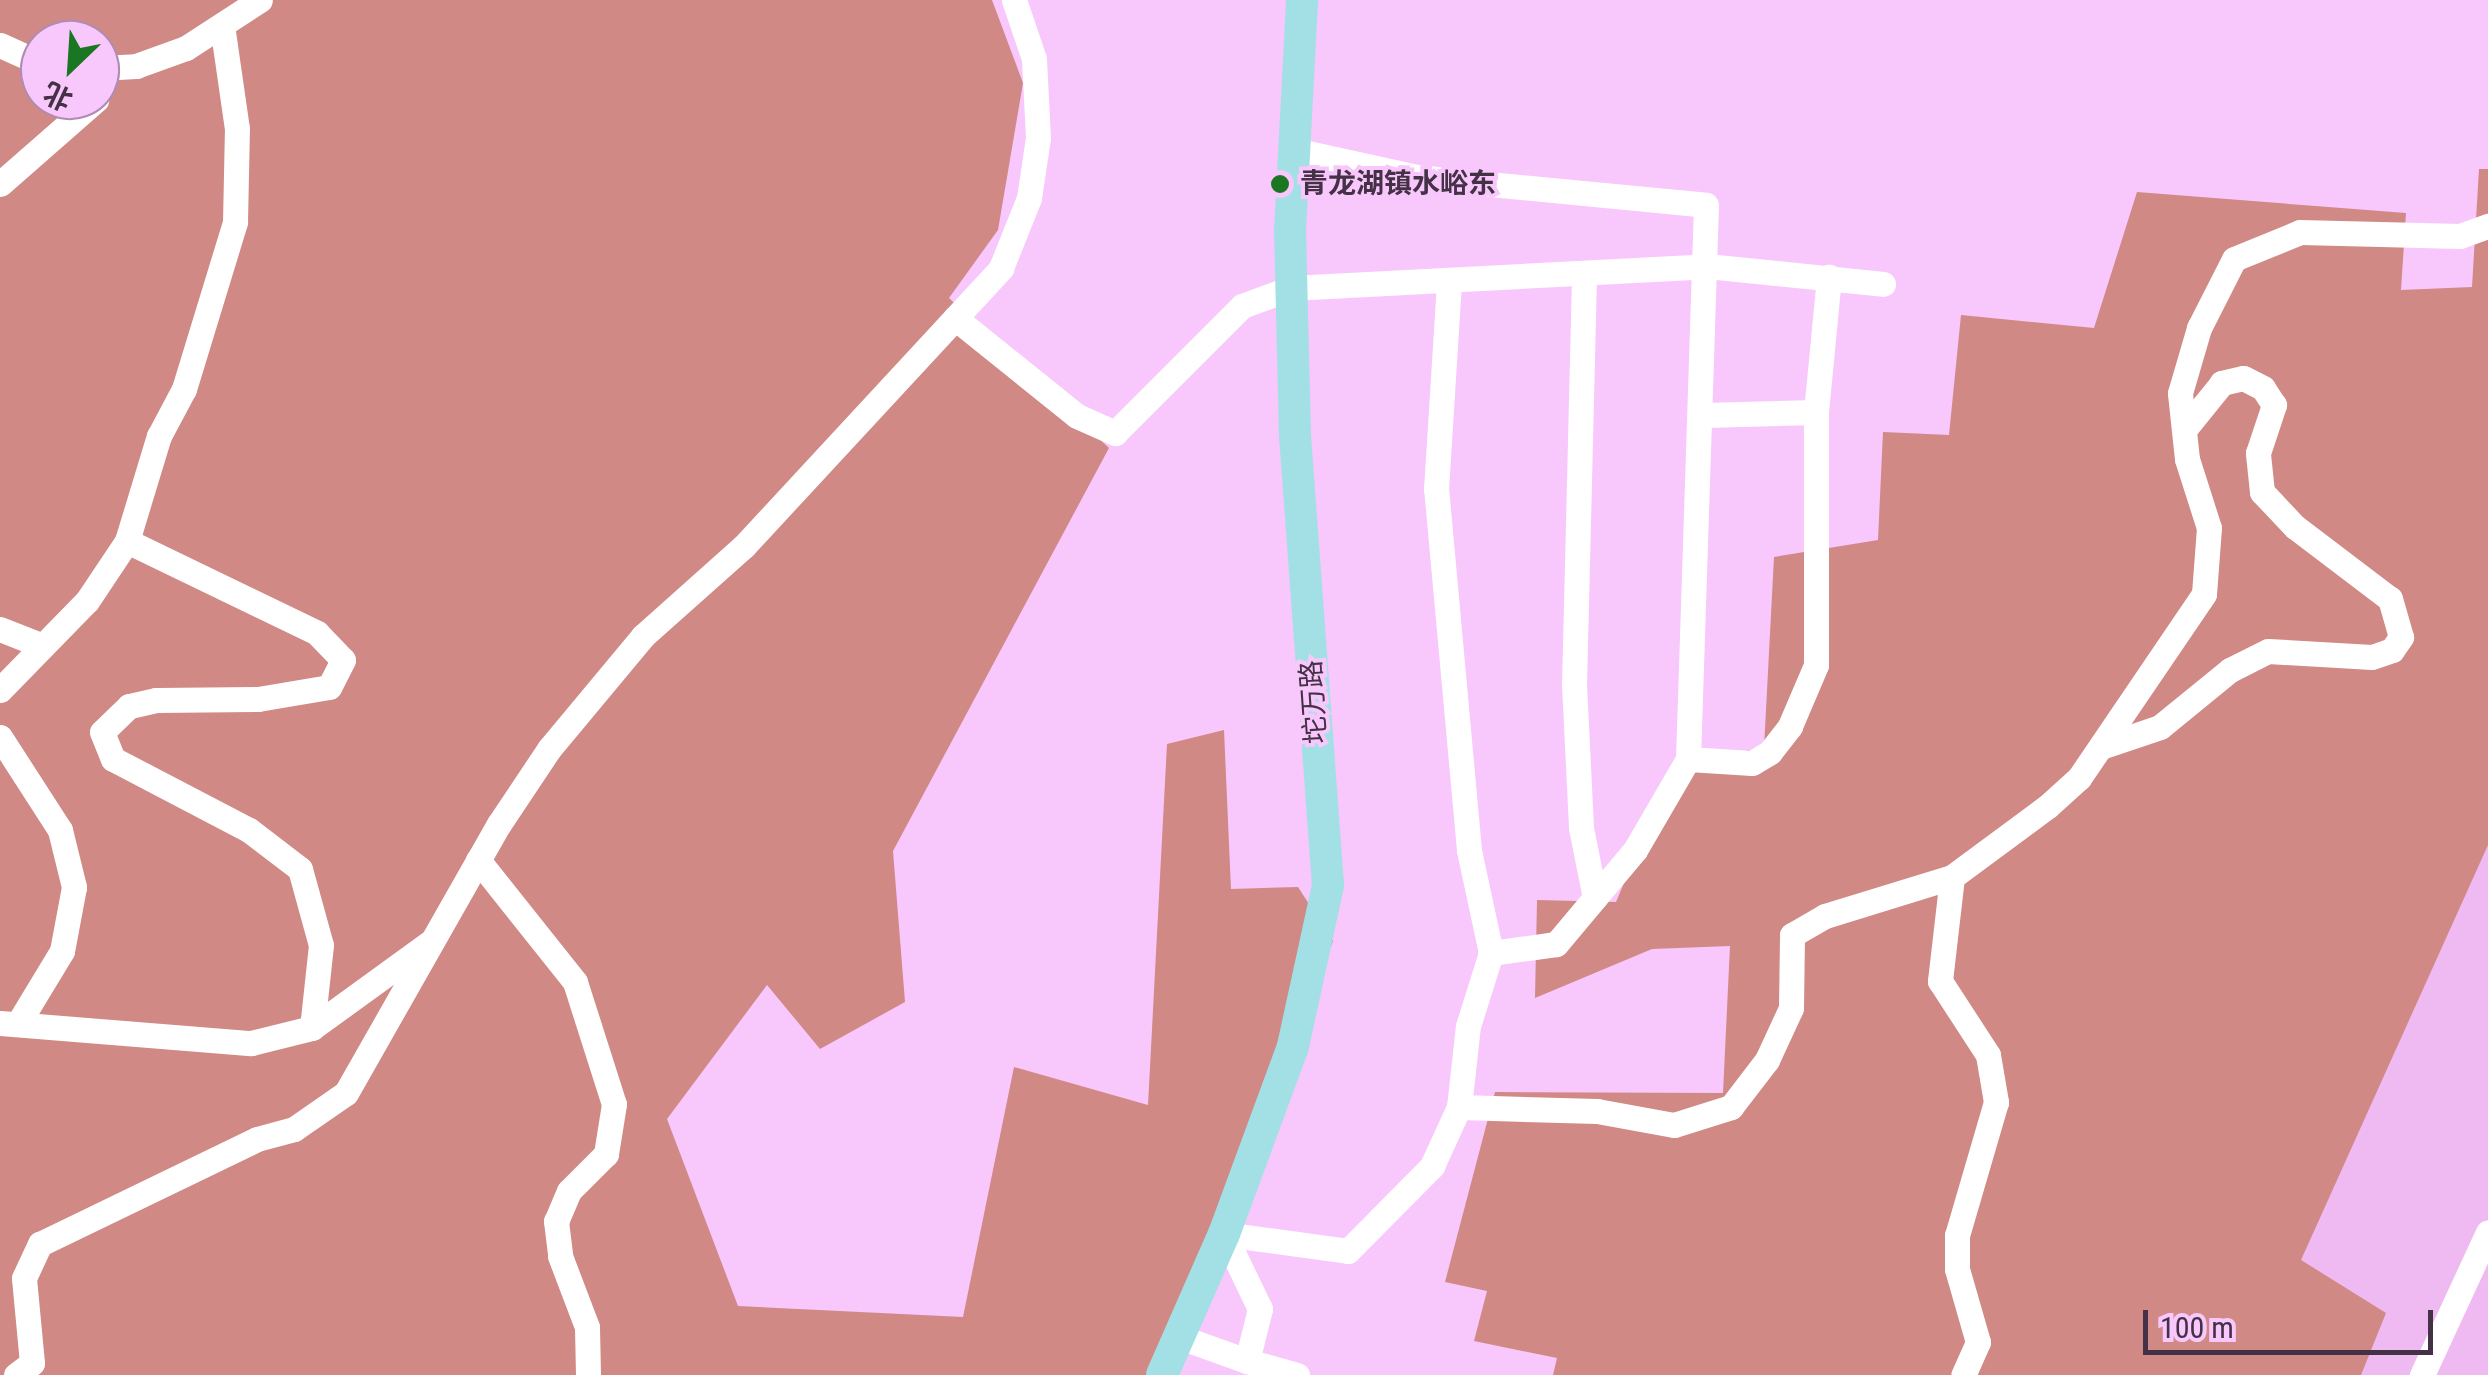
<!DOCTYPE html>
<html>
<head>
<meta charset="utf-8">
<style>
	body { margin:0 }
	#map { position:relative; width:2488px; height:1375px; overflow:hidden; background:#f8c7fb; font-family:"Roboto Condensed","Noto Sans SC",sans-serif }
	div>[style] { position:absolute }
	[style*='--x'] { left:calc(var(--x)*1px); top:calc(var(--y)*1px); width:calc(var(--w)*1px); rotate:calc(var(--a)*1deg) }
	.built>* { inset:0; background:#efb9f2 }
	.forest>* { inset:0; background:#d08984 }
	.minor>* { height:25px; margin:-12.5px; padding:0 12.5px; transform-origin:12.5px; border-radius:12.5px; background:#fff }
	.major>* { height:32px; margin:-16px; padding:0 16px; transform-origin:16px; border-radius:16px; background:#a3e0e6 }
	.dots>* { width:28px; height:28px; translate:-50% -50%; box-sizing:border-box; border:5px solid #f8c7fb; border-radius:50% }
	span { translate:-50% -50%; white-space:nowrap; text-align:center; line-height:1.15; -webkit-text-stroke:8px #f8c7fb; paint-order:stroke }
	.poi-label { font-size:28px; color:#443146; font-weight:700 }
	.left { translate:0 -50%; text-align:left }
	.street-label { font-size:28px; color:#443146 }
	.north { position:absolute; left:20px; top:20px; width:100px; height:100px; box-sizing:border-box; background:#f8c7fb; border:2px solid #b08bb3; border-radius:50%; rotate:205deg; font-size:28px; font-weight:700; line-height:40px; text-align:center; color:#443146 }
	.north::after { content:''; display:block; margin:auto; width:35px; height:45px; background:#1b7623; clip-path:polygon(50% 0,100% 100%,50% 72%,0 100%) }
	.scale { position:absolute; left:2143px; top:1310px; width:290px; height:45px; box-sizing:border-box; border:5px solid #443146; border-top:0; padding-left:12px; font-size:30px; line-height:35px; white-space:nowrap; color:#443146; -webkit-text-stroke:8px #f8c7fb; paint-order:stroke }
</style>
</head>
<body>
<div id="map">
	<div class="built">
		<div style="clip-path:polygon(2488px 646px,2488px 1375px,2115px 1375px)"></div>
	</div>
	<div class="forest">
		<div style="clip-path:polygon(evenodd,0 0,992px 0,1023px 83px,998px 230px,949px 298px,1109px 448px,893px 851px,905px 1002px,820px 1049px,767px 985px,667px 1119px,738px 1306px,963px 1317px,1014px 1067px,1148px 1105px,1167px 744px,1224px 730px,1231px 889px,1298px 887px,1333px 941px,1161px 1375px,0 1375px,0 0,40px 40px,100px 40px,100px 100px,40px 100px,40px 40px)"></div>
		<div style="clip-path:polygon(2479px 169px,2488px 169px,2488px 845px,2301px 1260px,2386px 1313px,2361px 1375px,1553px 1375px,1557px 1358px,1474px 1341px,1487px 1291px,1445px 1282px,1495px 1092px,1723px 1093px,1730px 946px,1652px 949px,1535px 998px,1537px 900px,1616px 902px,1675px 762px,1764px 748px,1774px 557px,1878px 540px,1883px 432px,1949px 435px,1961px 315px,2094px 328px,2137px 192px,2406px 213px,2401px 290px,2472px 287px)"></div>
	</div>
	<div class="minor">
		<div style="--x:0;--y:45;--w:44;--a:24.2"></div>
		<div style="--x:100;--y:68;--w:36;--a:-3"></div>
		<div style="--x:136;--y:66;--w:53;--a:-19.8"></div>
		<div style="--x:186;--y:48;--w:88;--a:-33"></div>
		<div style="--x:1294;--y:150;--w:126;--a:12.4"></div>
		<div style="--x:1417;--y:177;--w:290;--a:5.5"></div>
		<div style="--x:1706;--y:205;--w:554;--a:91.86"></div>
		<div style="--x:1688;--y:759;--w:105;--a:120.2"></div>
		<div style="--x:1635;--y:850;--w:123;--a:130"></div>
		<div style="--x:1556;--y:944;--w:66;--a:172.1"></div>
		<div style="--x:0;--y:184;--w:128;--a:-41.2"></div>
		<div style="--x:1584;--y:277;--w:407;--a:91.4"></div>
		<div style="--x:1574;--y:684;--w:144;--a:87.2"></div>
		<div style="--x:1581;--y:828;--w:71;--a:78.7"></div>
		<div style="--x:955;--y:318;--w:156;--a:38.8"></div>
		<div style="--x:1077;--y:416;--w:42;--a:24.1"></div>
		<div style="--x:1115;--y:433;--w:180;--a:-45"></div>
		<div style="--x:1242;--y:306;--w:52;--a:-20.2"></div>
		<div style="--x:1291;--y:288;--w:417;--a:-3"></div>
		<div style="--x:1707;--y:266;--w:177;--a:5.8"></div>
		<div style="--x:1703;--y:415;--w:113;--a:-1.5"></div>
		<div style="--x:127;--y:541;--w:211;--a:25.8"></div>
		<div style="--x:317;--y:633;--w:37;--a:46"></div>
		<div style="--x:343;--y:660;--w:30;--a:117"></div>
		<div style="--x:329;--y:687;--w:72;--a:170.4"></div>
		<div style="--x:258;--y:699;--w:102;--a:179.4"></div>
		<div style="--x:156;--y:700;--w:28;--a:167"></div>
		<div style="--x:129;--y:706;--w:37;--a:136"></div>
		<div style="--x:102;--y:732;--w:29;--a:68"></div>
		<div style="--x:113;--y:759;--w:153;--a:27.6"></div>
		<div style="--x:249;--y:830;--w:64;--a:37.4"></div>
		<div style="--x:300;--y:869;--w:79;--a:74.6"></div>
		<div style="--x:321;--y:945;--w:83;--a:96.2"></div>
		<div style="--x:0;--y:629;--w:46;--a:21.6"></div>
		<div style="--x:0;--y:690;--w:124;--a:-45.7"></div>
		<div style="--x:87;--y:601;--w:72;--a:-56.3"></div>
		<div style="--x:127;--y:541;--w:110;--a:-73.1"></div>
		<div style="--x:159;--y:436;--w:53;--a:-62"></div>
		<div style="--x:184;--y:389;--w:175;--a:-73"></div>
		<div style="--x:235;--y:222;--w:93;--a:-88.8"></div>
		<div style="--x:237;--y:129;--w:105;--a:-98.2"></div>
		<div style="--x:0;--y:737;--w:111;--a:57.2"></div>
		<div style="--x:60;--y:830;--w:59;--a:76.2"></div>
		<div style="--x:74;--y:887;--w:65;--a:100.6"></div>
		<div style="--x:62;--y:951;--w:83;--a:121.2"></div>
		<div style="--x:2101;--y:747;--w:62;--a:-18.7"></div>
		<div style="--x:2160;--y:727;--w:90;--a:-39.2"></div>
		<div style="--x:2230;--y:670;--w:42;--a:-26.6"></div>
		<div style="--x:2268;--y:651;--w:104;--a:3.3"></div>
		<div style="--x:2372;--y:657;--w:21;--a:-19"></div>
		<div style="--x:2392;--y:650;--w:16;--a:-55"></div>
		<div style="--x:2401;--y:637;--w:40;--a:-106"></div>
		<div style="--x:2390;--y:599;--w:119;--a:-142.8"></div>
		<div style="--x:2295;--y:527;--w:48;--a:-133.3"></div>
		<div style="--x:2262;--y:492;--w:39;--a:-96"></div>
		<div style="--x:2258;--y:453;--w:51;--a:-71.6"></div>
		<div style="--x:2274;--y:405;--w:20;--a:-123"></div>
		<div style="--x:2263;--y:388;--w:22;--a:-153"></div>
		<div style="--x:2243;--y:378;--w:22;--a:167"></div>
		<div style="--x:2222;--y:383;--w:60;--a:129"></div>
		<div style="--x:1688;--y:759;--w:64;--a:3.6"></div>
		<div style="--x:1752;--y:763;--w:21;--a:-31"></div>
		<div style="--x:1770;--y:752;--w:33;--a:-52"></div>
		<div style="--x:1790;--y:726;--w:66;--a:-66.9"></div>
		<div style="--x:1816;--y:665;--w:253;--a:-90"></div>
		<div style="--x:1816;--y:412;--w:136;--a:-84.5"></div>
		<div style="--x:478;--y:860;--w:156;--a:51.5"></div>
		<div style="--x:575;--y:982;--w:128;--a:72.3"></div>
		<div style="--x:614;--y:1104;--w:51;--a:99.1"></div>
		<div style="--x:606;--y:1154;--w:52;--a:135"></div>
		<div style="--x:569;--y:1191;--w:33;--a:113"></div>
		<div style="--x:556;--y:1221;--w:35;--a:83"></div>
		<div style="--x:560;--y:1256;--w:76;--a:69.2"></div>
		<div style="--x:587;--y:1327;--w:48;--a:88.8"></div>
		<div style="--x:1952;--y:877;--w:105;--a:96.6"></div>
		<div style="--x:1940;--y:981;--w:88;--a:57"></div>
		<div style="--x:1988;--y:1055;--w:48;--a:80.3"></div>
		<div style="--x:1996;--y:1102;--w:139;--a:106.3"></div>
		<div style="--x:1957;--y:1235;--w:34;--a:90"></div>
		<div style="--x:1957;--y:1269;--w:76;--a:74"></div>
		<div style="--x:1978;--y:1342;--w:36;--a:114"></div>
		<div style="--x:0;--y:1023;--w:252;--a:4.6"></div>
		<div style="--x:251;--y:1043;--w:63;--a:-13.8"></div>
		<div style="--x:312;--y:1028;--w:145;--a:-36"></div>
		<div style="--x:1459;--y:1107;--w:138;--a:1.7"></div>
		<div style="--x:1597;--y:1111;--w:78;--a:10.3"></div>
		<div style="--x:1674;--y:1125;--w:60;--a:-17.5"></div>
		<div style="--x:1731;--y:1107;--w:59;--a:-52.5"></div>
		<div style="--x:1767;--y:1060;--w:57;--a:-65.2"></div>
		<div style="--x:1791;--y:1008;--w:73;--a:-89.2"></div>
		<div style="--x:1792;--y:935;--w:38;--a:-30"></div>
		<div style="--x:1825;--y:916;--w:133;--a:-17.1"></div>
		<div style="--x:1952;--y:877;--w:119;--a:-36.5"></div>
		<div style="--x:2048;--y:806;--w:42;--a:-42.1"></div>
		<div style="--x:2079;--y:778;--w:222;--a:-55.8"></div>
		<div style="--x:2204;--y:594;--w:66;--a:-85.7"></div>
		<div style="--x:2209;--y:528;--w:72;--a:-107.7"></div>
		<div style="--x:2187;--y:459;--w:66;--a:-96.1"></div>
		<div style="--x:2180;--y:393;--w:68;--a:-73.7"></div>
		<div style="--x:2199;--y:328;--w:77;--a:-63.1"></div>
		<div style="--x:2234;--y:259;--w:71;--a:-22.2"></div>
		<div style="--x:2300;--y:232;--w:160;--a:1.4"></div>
		<div style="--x:2460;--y:236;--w:30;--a:-20"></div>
		<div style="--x:1224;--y:1234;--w:125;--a:7.8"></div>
		<div style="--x:1348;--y:1251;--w:120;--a:-45.3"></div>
		<div style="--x:1432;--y:1166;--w:65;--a:-65.4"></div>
		<div style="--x:1459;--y:1107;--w:81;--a:-83.7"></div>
		<div style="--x:1468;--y:1026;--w:77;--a:-72.5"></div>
		<div style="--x:1491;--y:953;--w:105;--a:-102.1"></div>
		<div style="--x:1469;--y:850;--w:363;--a:-95.2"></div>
		<div style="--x:1436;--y:489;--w:207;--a:-86.4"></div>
		<div style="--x:1180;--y:1337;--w:71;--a:19.7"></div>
		<div style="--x:1247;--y:1361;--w:54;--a:-76"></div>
		<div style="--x:1260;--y:1309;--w:83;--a:-115.6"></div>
		<div style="--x:1247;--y:1361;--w:52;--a:15.6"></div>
		<div style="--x:16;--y:1375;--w:20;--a:-37"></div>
		<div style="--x:32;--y:1363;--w:85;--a:-95.4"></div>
		<div style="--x:24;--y:1278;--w:38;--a:-65"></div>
		<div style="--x:40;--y:1244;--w:241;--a:-25.8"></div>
		<div style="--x:257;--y:1139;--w:38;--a:-15"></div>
		<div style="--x:294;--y:1129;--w:63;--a:-34.7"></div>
		<div style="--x:346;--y:1093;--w:309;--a:-60.4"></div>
		<div style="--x:499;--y:824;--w:90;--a:-56.3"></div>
		<div style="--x:549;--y:749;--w:147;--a:-50.2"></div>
		<div style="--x:643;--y:636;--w:135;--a:-41.7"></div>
		<div style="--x:744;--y:546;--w:379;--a:-47.2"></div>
		<div style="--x:1001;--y:268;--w:75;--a:-68.2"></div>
		<div style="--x:1029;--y:198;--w:61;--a:-81.5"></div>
		<div style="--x:1038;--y:138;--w:79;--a:-92.9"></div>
		<div style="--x:1034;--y:59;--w:62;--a:-108.7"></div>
		<div style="--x:2422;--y:1375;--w:157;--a:-65.2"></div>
	</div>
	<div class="major">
		<div style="--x:1162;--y:1375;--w:154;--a:-66.3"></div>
		<div style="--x:1224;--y:1234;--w:200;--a:-69.8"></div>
		<div style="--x:1293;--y:1046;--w:165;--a:-77.7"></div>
		<div style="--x:1328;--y:885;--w:451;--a:-94.2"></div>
		<div style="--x:1295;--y:435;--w:204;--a:-91.4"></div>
		<div style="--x:1290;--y:231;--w:231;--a:-87"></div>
	</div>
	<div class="dots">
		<div style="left:1280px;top:184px;background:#1b7623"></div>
	</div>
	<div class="poi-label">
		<span class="left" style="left:1300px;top:184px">青龙湖镇水峪东</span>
	</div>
	<div class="street-label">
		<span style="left:1314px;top:702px;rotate:-94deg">坨万路</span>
	</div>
	<div class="north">北</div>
	<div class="scale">100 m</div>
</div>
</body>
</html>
